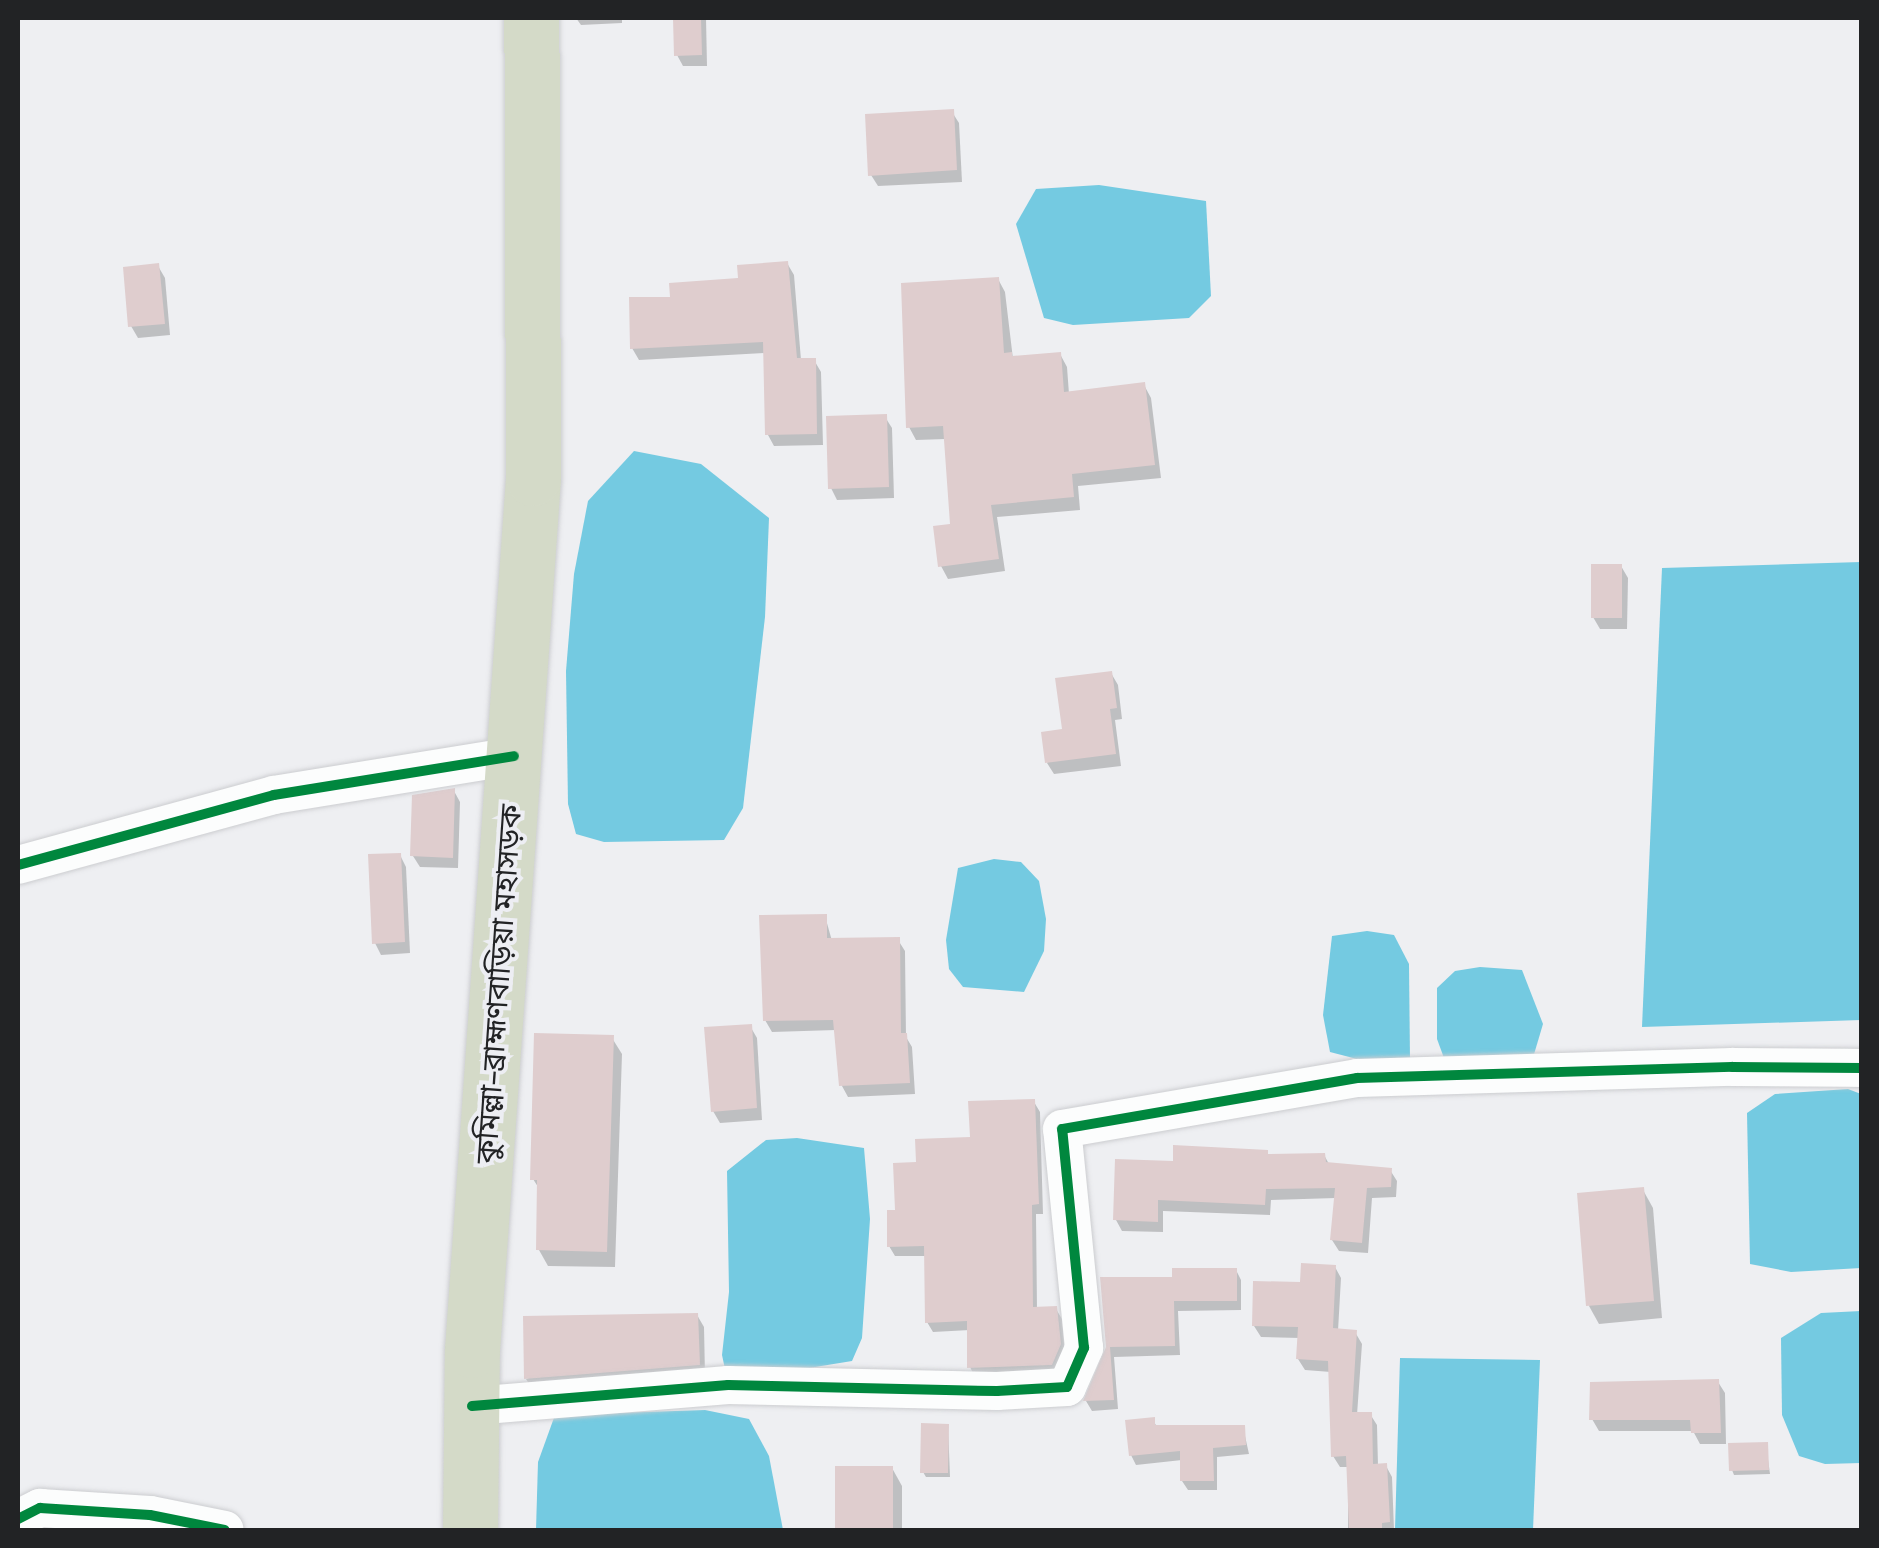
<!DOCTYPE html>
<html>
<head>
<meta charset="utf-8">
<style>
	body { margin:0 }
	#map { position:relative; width:1879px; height:1548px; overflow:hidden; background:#eeeff2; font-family:"Noto Sans","Noto Sans Bengali",sans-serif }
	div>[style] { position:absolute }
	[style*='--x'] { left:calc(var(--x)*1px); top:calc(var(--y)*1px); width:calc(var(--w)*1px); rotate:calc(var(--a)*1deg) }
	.water>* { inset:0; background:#74cae1 }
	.shadow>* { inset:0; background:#0003 }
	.building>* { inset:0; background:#dfcdce }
	.roads { filter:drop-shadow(0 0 2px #cccdd0) drop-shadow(0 0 2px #cccdd0) }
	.minor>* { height:38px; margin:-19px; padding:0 19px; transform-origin:19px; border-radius:19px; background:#fcfdfd }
	.highway>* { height:55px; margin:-27.5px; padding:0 27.5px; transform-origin:27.5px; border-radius:27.5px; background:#d4dac8 }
	.cycleway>* { height:10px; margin:-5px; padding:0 5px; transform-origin:5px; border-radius:5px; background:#00873e }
	span { translate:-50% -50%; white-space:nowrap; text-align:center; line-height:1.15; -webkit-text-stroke:8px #edeef3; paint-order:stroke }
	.street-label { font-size:30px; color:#222325 }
	.frame { position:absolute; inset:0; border:20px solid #222325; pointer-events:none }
</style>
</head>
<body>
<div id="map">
	<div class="water">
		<div style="clip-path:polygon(1099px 185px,1206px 201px,1211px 296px,1189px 318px,1073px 325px,1044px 318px,1016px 224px,1036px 189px)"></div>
		<div style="clip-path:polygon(634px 451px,701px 464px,769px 518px,765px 617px,743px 808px,724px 840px,604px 842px,576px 834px,568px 804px,566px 671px,574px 574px,588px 501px)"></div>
		<div style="clip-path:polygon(1861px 562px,1861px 1020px,1642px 1027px,1662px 568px)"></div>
		<div style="clip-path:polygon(994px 859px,1021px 862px,1039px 881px,1046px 919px,1044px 951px,1024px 992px,963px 987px,949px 969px,946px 940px,958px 868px)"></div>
		<div style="clip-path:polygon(1367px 931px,1394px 935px,1409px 964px,1410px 1061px,1357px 1059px,1330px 1052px,1323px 1015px,1332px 936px)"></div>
		<div style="clip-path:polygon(1480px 967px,1522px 970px,1543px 1024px,1532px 1061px,1444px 1058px,1437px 1039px,1437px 988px,1455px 971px)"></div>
		<div style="clip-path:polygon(1848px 1089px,1861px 1094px,1861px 1268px,1791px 1272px,1750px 1264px,1747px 1113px,1775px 1094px)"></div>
		<div style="clip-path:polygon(797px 1138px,864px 1148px,870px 1219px,862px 1338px,852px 1361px,803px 1369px,725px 1369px,722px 1355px,729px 1292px,727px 1171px,766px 1140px)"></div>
		<div style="clip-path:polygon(1861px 1311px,1861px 1463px,1825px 1464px,1799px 1456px,1782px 1415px,1781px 1338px,1821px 1313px)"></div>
		<div style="clip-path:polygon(1400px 1358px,1540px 1360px,1533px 1530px,1395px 1530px)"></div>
		<div style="clip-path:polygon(705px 1410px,749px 1419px,769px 1456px,783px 1530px,536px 1530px,538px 1462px,555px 1415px)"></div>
	</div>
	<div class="shadow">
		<div style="clip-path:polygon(576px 18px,622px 18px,622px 23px,581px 25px)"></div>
		<div style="clip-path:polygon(676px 18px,706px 18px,707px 66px,683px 66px,677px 55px)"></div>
		<div style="clip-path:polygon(952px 112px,959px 123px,962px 182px,878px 186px,871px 175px)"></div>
		<div style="clip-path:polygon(787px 263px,794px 275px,801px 360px,814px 360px,821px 372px,823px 445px,774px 446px,768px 435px,766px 353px,639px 360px,632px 348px,673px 299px)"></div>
		<div style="clip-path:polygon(158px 266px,165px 278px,170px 335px,138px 338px,131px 326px)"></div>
		<div style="clip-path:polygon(998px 279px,1005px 292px,1013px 359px,1060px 354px,1067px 367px,1069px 394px,1144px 385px,1151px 398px,1161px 478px,1078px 486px,1080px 510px,997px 517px,1005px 571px,948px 579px,941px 566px,952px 526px,946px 439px,916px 440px,909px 427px)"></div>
		<div style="clip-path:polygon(885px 417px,892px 428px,894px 498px,837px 500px,831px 488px)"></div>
		<div style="clip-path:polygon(1621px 566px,1628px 578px,1627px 629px,1600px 629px,1593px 617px)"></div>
		<div style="clip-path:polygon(1111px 673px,1118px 685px,1122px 719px,1115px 720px,1121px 766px,1054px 774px,1047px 763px)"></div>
		<div style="clip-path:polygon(454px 791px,460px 802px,458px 868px,420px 867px,413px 856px)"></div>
		<div style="clip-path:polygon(400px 855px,406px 867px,410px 953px,381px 955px,375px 943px)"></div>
		<div style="clip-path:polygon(825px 916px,832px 941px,898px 940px,905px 951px,906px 1037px,912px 1047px,915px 1094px,848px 1097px,842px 1086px,836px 1030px,772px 1032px,765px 1020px)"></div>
		<div style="clip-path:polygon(750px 1026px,757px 1038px,762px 1120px,720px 1123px,713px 1111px)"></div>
		<div style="clip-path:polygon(612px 1038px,622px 1054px,615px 1267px,548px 1266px,539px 1250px,540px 1190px,533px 1179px)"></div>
		<div style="clip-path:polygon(1034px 1102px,1040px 1112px,1043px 1214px,1036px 1214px,1037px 1309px,1056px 1309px,1062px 1319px,1065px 1356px,1057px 1375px,975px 1377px,970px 1367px,970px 1330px,933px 1332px,927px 1322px,926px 1256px,895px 1256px,889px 1246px,918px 1165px,972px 1140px)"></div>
		<div style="clip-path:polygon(1324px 1155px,1329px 1164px,1390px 1170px,1397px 1181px,1396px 1197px,1372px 1198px,1368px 1253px,1339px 1251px,1332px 1240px,1336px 1198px,1271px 1200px,1270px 1215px,1163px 1211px,1163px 1232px,1122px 1231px,1116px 1220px,1175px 1163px)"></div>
		<div style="clip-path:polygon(1643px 1190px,1653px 1208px,1662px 1318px,1599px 1324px,1589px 1306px)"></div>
		<div style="clip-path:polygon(1335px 1267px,1341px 1278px,1338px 1331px,1355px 1332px,1362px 1344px,1357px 1415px,1370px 1414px,1377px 1425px,1378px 1466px,1386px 1466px,1392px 1477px,1394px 1530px,1348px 1530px,1348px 1467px,1340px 1467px,1333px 1456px,1331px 1372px,1305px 1370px,1298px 1359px,1300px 1338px,1261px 1337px,1254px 1326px,1303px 1284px)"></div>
		<div style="clip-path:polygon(1236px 1270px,1241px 1280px,1241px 1310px,1178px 1311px,1180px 1355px,1114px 1357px,1118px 1409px,1092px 1411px,1086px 1401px,1109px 1347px,1175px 1280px)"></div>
		<div style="clip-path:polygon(697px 1315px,704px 1327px,705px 1376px,533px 1390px,526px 1379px)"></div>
		<div style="clip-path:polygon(1718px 1382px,1725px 1393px,1726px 1444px,1700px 1444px,1693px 1431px,1599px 1431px,1592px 1419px)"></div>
		<div style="clip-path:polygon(1153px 1420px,1157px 1427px,1243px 1427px,1249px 1454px,1217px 1457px,1217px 1490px,1188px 1490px,1182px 1481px,1182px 1460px,1136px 1465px,1131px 1455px)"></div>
		<div style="clip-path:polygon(948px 1426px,950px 1477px,926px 1477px,923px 1472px)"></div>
		<div style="clip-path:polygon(1766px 1445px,1770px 1474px,1734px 1475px,1732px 1470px)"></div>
		<div style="clip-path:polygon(837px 1468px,892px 1468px,902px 1486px,902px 1530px,838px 1530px)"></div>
	</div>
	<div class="building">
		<div style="clip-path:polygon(673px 18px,701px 18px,702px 55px,674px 56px)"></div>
		<div style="clip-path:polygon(954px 109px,957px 170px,868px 176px,865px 114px)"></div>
		<div style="clip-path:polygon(788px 261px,797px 358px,816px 358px,817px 434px,765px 435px,763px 342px,630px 349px,629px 297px,670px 297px,669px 283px,738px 278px,737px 265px)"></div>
		<div style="clip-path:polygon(159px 263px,165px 324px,128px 327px,123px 267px)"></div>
		<div style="clip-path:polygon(999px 277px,1004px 353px,1012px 352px,1012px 356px,1061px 352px,1064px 392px,1145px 382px,1155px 465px,1072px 474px,1074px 497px,991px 505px,999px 559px,938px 567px,933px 526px,950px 524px,943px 426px,906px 428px,901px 283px)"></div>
		<div style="clip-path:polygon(887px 414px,889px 487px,828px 489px,826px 416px)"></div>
		<div style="clip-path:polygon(1591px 564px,1622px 564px,1622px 618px,1591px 618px)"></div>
		<div style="clip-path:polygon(1112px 671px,1117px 708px,1110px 709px,1116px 754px,1045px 763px,1041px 732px,1062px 729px,1055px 678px)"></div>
		<div style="clip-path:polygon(455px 788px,453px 858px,410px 856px,412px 795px)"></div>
		<div style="clip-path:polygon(401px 853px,405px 942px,372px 944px,368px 854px)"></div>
		<div style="clip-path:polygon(827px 914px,827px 938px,900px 937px,901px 1033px,907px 1033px,910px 1083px,839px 1086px,833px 1020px,763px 1021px,759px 915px)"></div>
		<div style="clip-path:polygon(752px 1024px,757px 1108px,711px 1112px,704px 1027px)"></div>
		<div style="clip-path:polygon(534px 1033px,614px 1035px,607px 1252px,536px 1250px,537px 1180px,530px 1180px)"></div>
		<div style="clip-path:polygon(1035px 1099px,1039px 1204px,1032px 1205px,1033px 1307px,1057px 1306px,1061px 1344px,1052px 1365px,967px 1368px,967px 1321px,925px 1323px,924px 1246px,887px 1247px,887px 1210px,895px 1210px,893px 1163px,916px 1162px,915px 1139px,970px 1137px,968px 1101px)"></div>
		<div style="clip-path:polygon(1173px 1145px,1268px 1150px,1268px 1154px,1325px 1153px,1326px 1162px,1392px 1168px,1391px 1187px,1367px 1188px,1362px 1243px,1330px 1240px,1335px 1188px,1266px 1189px,1265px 1205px,1158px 1200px,1158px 1222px,1113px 1220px,1115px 1159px,1173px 1161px)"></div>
		<div style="clip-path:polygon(1644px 1187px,1654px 1301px,1586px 1306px,1577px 1193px)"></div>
		<div style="clip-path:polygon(1301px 1263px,1336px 1265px,1333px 1328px,1357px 1330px,1352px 1412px,1372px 1412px,1373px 1464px,1387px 1463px,1390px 1522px,1382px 1523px,1382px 1530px,1349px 1530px,1346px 1456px,1331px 1457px,1328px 1361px,1296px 1359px,1298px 1327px,1252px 1326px,1253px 1281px,1300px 1282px)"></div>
		<div style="clip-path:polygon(1172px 1268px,1237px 1268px,1237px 1301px,1174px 1301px,1175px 1346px,1110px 1347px,1114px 1400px,1083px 1401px,1106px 1347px,1100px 1277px,1172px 1277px)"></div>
		<div style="clip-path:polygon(698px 1313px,700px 1365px,524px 1379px,523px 1316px)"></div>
		<div style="clip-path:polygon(1719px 1379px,1721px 1433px,1691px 1433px,1690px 1420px,1589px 1420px,1590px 1382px)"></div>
		<div style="clip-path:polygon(1155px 1417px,1155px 1425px,1245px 1425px,1246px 1445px,1213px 1448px,1214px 1481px,1180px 1481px,1180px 1451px,1129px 1456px,1125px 1420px)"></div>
		<div style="clip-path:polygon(921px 1423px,949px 1424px,948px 1473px,920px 1473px)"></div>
		<div style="clip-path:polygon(1768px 1442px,1769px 1470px,1729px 1471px,1728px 1443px)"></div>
		<div style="clip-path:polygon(835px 1466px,893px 1466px,893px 1530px,835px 1530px)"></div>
	</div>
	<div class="roads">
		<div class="minor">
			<div style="--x:18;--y:865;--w:265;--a:-15.3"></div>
			<div style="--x:274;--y:795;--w:243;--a:-9.2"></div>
			<div style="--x:472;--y:1406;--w:257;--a:-4.7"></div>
			<div style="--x:728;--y:1385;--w:269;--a:1.3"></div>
			<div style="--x:997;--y:1391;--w:70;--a:-3.3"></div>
			<div style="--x:1067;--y:1387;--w:43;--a:-66.4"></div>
			<div style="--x:1084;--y:1348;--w:220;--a:-95.7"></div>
			<div style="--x:1062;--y:1129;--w:299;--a:-9.8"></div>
			<div style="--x:1357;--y:1078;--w:375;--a:-1.7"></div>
			<div style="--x:1732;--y:1067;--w:130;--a:0.4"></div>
			<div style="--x:18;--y:1519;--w:25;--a:-27"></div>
			<div style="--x:40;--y:1508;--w:110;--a:3.6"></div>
			<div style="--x:150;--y:1515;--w:76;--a:11.3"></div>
		</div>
		<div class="highway">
			<div style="--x:470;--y:1530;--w:180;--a:-89.4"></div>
			<div style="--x:472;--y:1350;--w:874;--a:-86"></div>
			<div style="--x:533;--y:478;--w:460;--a:-90.2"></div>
		</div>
	</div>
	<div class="cycleway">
		<div style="--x:18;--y:865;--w:265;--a:-15.3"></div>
		<div style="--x:274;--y:795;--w:243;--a:-9.2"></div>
		<div style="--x:472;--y:1406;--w:257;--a:-4.7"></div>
		<div style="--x:728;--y:1385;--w:269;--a:1.3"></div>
		<div style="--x:997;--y:1391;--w:70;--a:-3.3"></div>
		<div style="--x:1067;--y:1387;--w:43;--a:-66.4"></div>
		<div style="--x:1084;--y:1348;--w:220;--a:-95.7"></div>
		<div style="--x:1062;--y:1129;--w:299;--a:-9.8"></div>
		<div style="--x:1357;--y:1078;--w:375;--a:-1.7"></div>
		<div style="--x:1732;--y:1067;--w:130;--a:0.4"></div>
		<div style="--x:18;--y:1519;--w:25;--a:-27"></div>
		<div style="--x:40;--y:1508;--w:110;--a:3.6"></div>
		<div style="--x:150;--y:1515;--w:76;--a:11.3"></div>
	</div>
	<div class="street-label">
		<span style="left:498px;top:984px;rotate:-86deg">কুমিল্লা–ব্রাহ্মণবাড়িয়া মহাসড়ক</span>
	</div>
	<div class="frame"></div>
</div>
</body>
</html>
